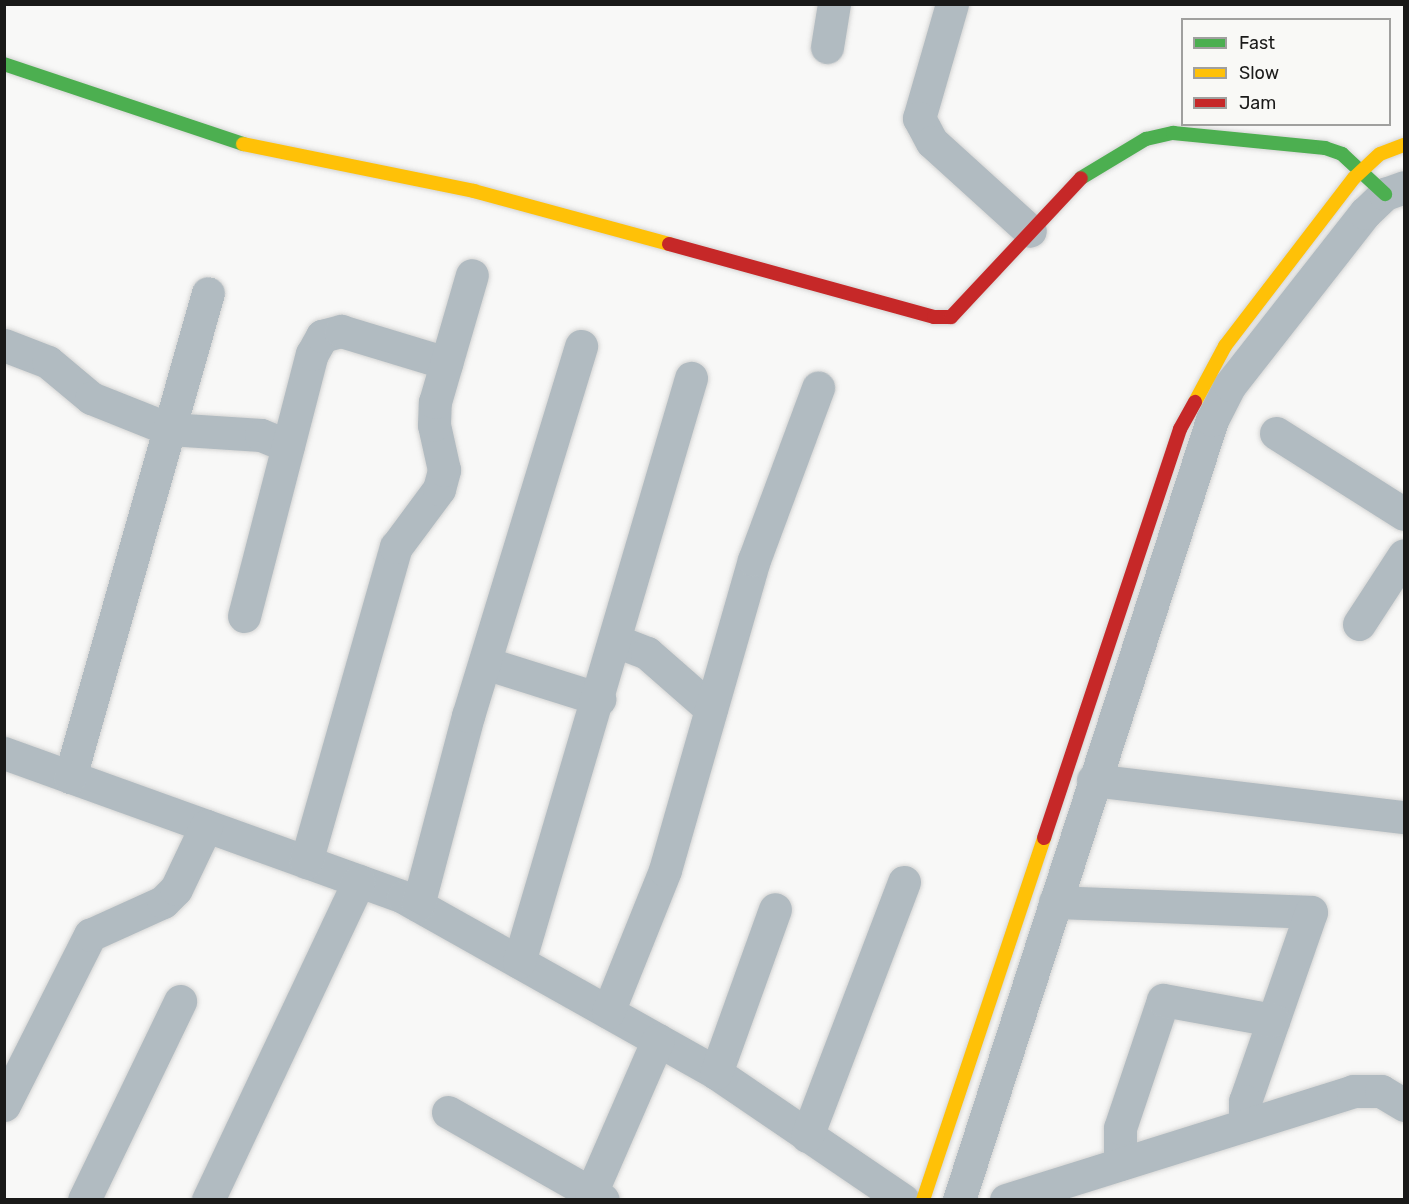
<!DOCTYPE html>
<html>
<head>
<meta charset="utf-8">
<style>
	body { margin:0 }
	#map { position:relative; width:1409px; height:1204px; overflow:hidden; background:#f8f8f7; font-family:Rubik,sans-serif }
	div>[style] { position:absolute }
	[style*='--x'] { left:calc(var(--x)*1px); top:calc(var(--y)*1px); width:calc(var(--w)*1px); rotate:calc(var(--a)*1deg) }
	.roads { filter:drop-shadow(0 0 2px #d4d4d3) drop-shadow(0 0 2px #d4d4d3) }
	.street>* { height:33px; margin:-16.5px; padding:0 16.5px; transform-origin:16.5px; border-radius:16.5px; background:#b1bbc1 }
	.fast>* { height:14px; margin:-7px; padding:0 7px; transform-origin:7px; border-radius:7px; background:#4caf50 }
	.slow>* { height:14px; margin:-7px; padding:0 7px; transform-origin:7px; border-radius:7px; background:#ffc107 }
	.jam>* { height:14px; margin:-7px; padding:0 7px; transform-origin:7px; border-radius:7px; background:#c62828 }
	span { translate:-50% -50%; white-space:nowrap; text-align:center; line-height:1.15; -webkit-text-stroke:6px #f9f9f6; paint-order:stroke }
	.frame { position:absolute; inset:0; border:6px solid #1a1a19; pointer-events:none }
	.legend { position:absolute; left:1181px; top:18px; width:210px; height:108px; box-sizing:border-box; background:#f9f9f6; border:2px solid #a0a09e; margin:0; padding:8px 10px; list-style:none; font-size:18px; color:#1a1a19 }
	.legend li { display:flex; align-items:center; gap:12px; height:30px }
	.legend b { width:30px; border:2px solid #a0a09e }
</style>
</head>
<body>
<div id="map">
	<div class="roads">
		<div class="street">
			<div style="--x:952;--y:4;--w:119;--a:106.1"></div>
			<div style="--x:919;--y:118;--w:27;--a:62"></div>
			<div style="--x:932;--y:142;--w:132;--a:42.2"></div>
			<div style="--x:827;--y:47;--w:44;--a:-80.8"></div>
			<div style="--x:4;--y:345;--w:47;--a:21.1"></div>
			<div style="--x:48;--y:362;--w:56;--a:39.9"></div>
			<div style="--x:91;--y:398;--w:84;--a:21.7"></div>
			<div style="--x:169;--y:429;--w:92;--a:3.7"></div>
			<div style="--x:261;--y:435;--w:29;--a:22"></div>
			<div style="--x:1276;--y:433;--w:151;--a:32.3"></div>
			<div style="--x:244;--y:616;--w:271;--a:-75.5"></div>
			<div style="--x:312;--y:354;--w:21;--a:-61"></div>
			<div style="--x:322;--y:336;--w:20;--a:-15"></div>
			<div style="--x:341;--y:331;--w:110;--a:16.9"></div>
			<div style="--x:1359;--y:624;--w:82;--a:-56.9"></div>
			<div style="--x:616;--y:641;--w:33;--a:21"></div>
			<div style="--x:647;--y:653;--w:85;--a:41.2"></div>
			<div style="--x:485;--y:663;--w:120;--a:17.5"></div>
			<div style="--x:4;--y:753;--w:424;--a:19.8"></div>
			<div style="--x:403;--y:897;--w:359;--a:29.3"></div>
			<div style="--x:716;--y:1073;--w:226;--a:34.2"></div>
			<div style="--x:70;--y:777;--w:503;--a:-74.09"></div>
			<div style="--x:1093;--y:780;--w:313;--a:6.8"></div>
			<div style="--x:306;--y:862;--w:328;--a:-74.1"></div>
			<div style="--x:396;--y:547;--w:72;--a:-53.4"></div>
			<div style="--x:439;--y:489;--w:20;--a:-75"></div>
			<div style="--x:444;--y:470;--w:46;--a:-102.5"></div>
			<div style="--x:434;--y:425;--w:23;--a:-88"></div>
			<div style="--x:435;--y:402;--w:132;--a:-73.8"></div>
			<div style="--x:1055;--y:902;--w:256;--a:2.2"></div>
			<div style="--x:1311;--y:912;--w:200;--a:109.2"></div>
			<div style="--x:1245;--y:1101;--w:24;--a:90"></div>
			<div style="--x:418;--y:905;--w:196;--a:-75.2"></div>
			<div style="--x:468;--y:716;--w:387;--a:-73"></div>
			<div style="--x:519;--y:962;--w:609;--a:-73.59"></div>
			<div style="--x:608;--y:1012;--w:153;--a:-68.1"></div>
			<div style="--x:665;--y:870;--w:323;--a:-74"></div>
			<div style="--x:754;--y:560;--w:184;--a:-69.6"></div>
			<div style="--x:716;--y:1073;--w:174;--a:-70.2"></div>
			<div style="--x:4;--y:1105;--w:191;--a:-63.2"></div>
			<div style="--x:90;--y:935;--w:80;--a:-24.3"></div>
			<div style="--x:163;--y:902;--w:18;--a:-45"></div>
			<div style="--x:176;--y:889;--w:70;--a:-64.5"></div>
			<div style="--x:448;--y:1112;--w:178;--a:29.6"></div>
			<div style="--x:807;--y:1136;--w:272;--a:-69.1"></div>
			<div style="--x:1120;--y:1164;--w:36;--a:-90"></div>
			<div style="--x:1120;--y:1128;--w:135;--a:-71.4"></div>
			<div style="--x:1163;--y:1000;--w:112;--a:10.3"></div>
			<div style="--x:591;--y:1193;--w:167;--a:-66.4"></div>
			<div style="--x:84;--y:1200;--w:221;--a:-64.2"></div>
			<div style="--x:208;--y:1200;--w:353;--a:-64.7"></div>
			<div style="--x:959;--y:1200;--w:820;--a:-72.03"></div>
			<div style="--x:1212;--y:420;--w:39;--a:-63"></div>
			<div style="--x:1230;--y:385;--w:219;--a:-51.9"></div>
			<div style="--x:1365;--y:213;--w:28;--a:-44"></div>
			<div style="--x:1385;--y:194;--w:20;--a:-20"></div>
			<div style="--x:1006;--y:1200;--w:364;--a:-17.4"></div>
			<div style="--x:1353;--y:1091;--w:28;--a:0"></div>
			<div style="--x:1381;--y:1091;--w:27;--a:31"></div>
		</div>
		<div class="fast">
			<div style="--x:4;--y:64;--w:252;--a:18.5"></div>
			<div style="--x:1081;--y:178;--w:76;--a:-31"></div>
			<div style="--x:1146;--y:139;--w:28;--a:-13"></div>
			<div style="--x:1173;--y:133;--w:153;--a:5.6"></div>
			<div style="--x:1325;--y:148;--w:18;--a:19"></div>
			<div style="--x:1342;--y:154;--w:59;--a:42.9"></div>
		</div>
		<div class="slow">
			<div style="--x:243;--y:144;--w:236;--a:11.5"></div>
			<div style="--x:474;--y:191;--w:202;--a:15.2"></div>
			<div style="--x:1195;--y:402;--w:64;--a:-61.8"></div>
			<div style="--x:1225;--y:346;--w:212;--a:-52.5"></div>
			<div style="--x:1354;--y:178;--w:35;--a:-43"></div>
			<div style="--x:1380;--y:154;--w:26;--a:-21"></div>
			<div style="--x:923;--y:1200;--w:382;--a:-71.5"></div>
		</div>
		<div class="jam">
			<div style="--x:669;--y:244;--w:275;--a:15.4"></div>
			<div style="--x:934;--y:317;--w:17;--a:0"></div>
			<div style="--x:951;--y:317;--w:190;--a:-46.9"></div>
			<div style="--x:1044;--y:838;--w:431;--a:-71.6"></div>
			<div style="--x:1180;--y:429;--w:31;--a:-61"></div>
		</div>
	</div>
	<div class="frame"></div>
	<ul class="legend">
	<li><b style="height:8px;background:#4caf50"></b>Fast</li>
	<li><b style="height:8px;background:#ffc107"></b>Slow</li>
	<li><b style="height:8px;background:#c62828"></b>Jam</li>
	</ul>
</div>
</body>
</html>
